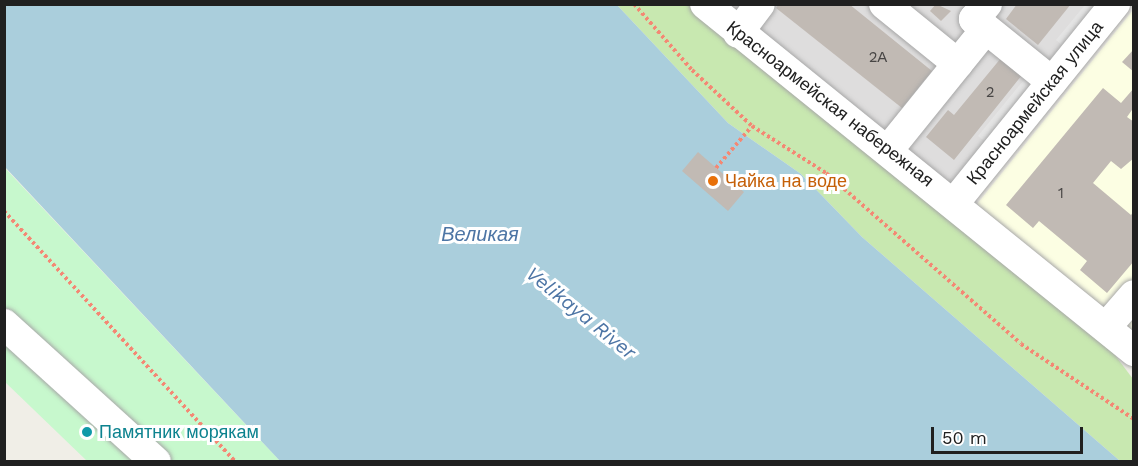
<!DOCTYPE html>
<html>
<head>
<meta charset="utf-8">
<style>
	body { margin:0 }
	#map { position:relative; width:1138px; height:466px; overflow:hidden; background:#f0eee7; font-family:"Work Sans",sans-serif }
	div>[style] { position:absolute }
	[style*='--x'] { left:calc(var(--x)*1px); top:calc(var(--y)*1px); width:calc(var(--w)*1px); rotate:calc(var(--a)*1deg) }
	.residential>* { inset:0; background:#dedddd }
	.education>* { inset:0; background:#fcfee3 }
	.grass>* { inset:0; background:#c8e8b0 }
	.park>* { inset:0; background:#c7f8cd }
	.parking>* { inset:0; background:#e4e4e4 }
	.water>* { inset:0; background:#aacedc }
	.building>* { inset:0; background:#c1bab4 }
	.path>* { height:4px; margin-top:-2px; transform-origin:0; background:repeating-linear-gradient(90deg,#f48874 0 3px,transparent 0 6px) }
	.roads { filter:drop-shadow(0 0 2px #a7a7a7) drop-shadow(0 0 2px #a7a7a7) }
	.minor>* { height:30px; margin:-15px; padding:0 15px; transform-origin:15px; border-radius:15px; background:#fff }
	.dots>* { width:16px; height:16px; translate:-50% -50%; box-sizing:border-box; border:3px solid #fff; border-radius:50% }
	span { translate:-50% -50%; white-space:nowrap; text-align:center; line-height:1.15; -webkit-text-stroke:6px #fff; paint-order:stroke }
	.number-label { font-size:15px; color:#484645 }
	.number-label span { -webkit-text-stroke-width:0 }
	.street-label { font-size:18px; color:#202020 }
	.food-label { font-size:18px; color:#c56008 }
	.left { translate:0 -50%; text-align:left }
	.culture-label { font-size:18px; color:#0d838f }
	.water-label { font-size:20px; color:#4d75a5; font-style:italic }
	.frame { position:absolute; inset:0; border:6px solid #202020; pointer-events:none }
	.scale { position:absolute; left:931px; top:427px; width:152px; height:27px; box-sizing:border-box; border:3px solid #202020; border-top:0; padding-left:8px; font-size:18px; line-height:21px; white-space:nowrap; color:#202020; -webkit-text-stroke:4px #fff; paint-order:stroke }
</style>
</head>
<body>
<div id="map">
	<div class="residential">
		<div style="clip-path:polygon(694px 5px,1115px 5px,945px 212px)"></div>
	</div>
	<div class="education">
		<div style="clip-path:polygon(1133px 10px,1133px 337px,977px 204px)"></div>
	</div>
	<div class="grass">
		<div style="clip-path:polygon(617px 5px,694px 5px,1100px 335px,1133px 379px,1133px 461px,1120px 461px,862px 237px,801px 174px,728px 123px)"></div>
	</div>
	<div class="park">
		<div style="clip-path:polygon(4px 167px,280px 461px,87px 461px,5px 382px)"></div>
	</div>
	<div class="parking">
		<div style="clip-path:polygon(1085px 5px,1103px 5px,1067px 49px,1056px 40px)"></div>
		<div style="clip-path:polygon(1027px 76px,1036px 84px,988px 144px,978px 136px)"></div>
	</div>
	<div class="water">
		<div style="clip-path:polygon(5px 5px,617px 5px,728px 123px,801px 174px,862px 237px,1120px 461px,280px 461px,5px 167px)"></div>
	</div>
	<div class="building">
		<div style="clip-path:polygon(779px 4px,849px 4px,932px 71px,902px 108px,776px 8px)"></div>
		<div style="clip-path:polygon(936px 4px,951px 11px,941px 21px,930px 11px)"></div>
		<div style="clip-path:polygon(1017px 4px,1071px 4px,1038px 45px,1006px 19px)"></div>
		<div style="clip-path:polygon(1134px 49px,1134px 72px,1122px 62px)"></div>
		<div style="clip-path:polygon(1001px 58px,1022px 75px,954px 160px,926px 137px,948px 110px,954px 115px)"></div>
		<div style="clip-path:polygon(1103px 88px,1121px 103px,1134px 88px,1134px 107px,1127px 117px,1134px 122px,1134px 158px,1121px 169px,1111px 161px,1093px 183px,1131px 215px,1134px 211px,1134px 261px,1107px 293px,1080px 270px,1087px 261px,1039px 221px,1033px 228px,1006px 205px)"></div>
		<div style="clip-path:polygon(698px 152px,744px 192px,728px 211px,682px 171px)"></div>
	</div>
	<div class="path">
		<div style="--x:634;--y:4;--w:88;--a:48.7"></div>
		<div style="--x:692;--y:70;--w:82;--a:43"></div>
		<div style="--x:752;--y:126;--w:88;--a:32.4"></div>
		<div style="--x:826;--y:173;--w:259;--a:41.2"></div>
		<div style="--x:1021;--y:344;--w:136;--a:33.6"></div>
		<div style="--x:716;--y:168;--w:55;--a:-49.4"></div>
		<div style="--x:4;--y:211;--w:342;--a:47.3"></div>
	</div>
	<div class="roads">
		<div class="minor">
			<div style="--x:705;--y:4;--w:552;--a:38.97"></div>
			<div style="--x:884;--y:4;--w:95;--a:39"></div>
			<div style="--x:987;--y:4;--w:20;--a:131"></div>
			<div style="--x:974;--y:19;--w:100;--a:38.9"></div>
			<div style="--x:738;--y:33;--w:36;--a:-53"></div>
			<div style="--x:889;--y:149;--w:154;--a:-51.1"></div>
			<div style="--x:955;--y:202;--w:255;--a:-51.1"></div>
			<div style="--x:4;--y:324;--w:205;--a:42.2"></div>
			<div style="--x:1107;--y:326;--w:41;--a:-48.9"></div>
		</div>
	</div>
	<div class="dots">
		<div style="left:713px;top:181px;background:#e8710a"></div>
		<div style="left:87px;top:432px;background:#0f9aa8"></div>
	</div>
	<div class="number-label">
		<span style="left:878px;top:58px">2А</span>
		<span style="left:990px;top:93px">2</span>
		<span style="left:1061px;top:194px">1</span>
	</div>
	<div class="street-label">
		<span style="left:1035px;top:103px;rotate:-51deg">Красноармейская улица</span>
		<span style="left:830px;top:104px;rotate:38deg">Красноармейская набережная</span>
	</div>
	<div class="food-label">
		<span class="left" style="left:725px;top:181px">Чайка на воде</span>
	</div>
	<div class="culture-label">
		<span class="left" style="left:99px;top:432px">Памятник морякам</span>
	</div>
	<div class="water-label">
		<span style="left:480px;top:234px">Великая</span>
		<span style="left:581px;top:313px;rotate:39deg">Velikaya River</span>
	</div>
	<div class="frame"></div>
	<div class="scale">50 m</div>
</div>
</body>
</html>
